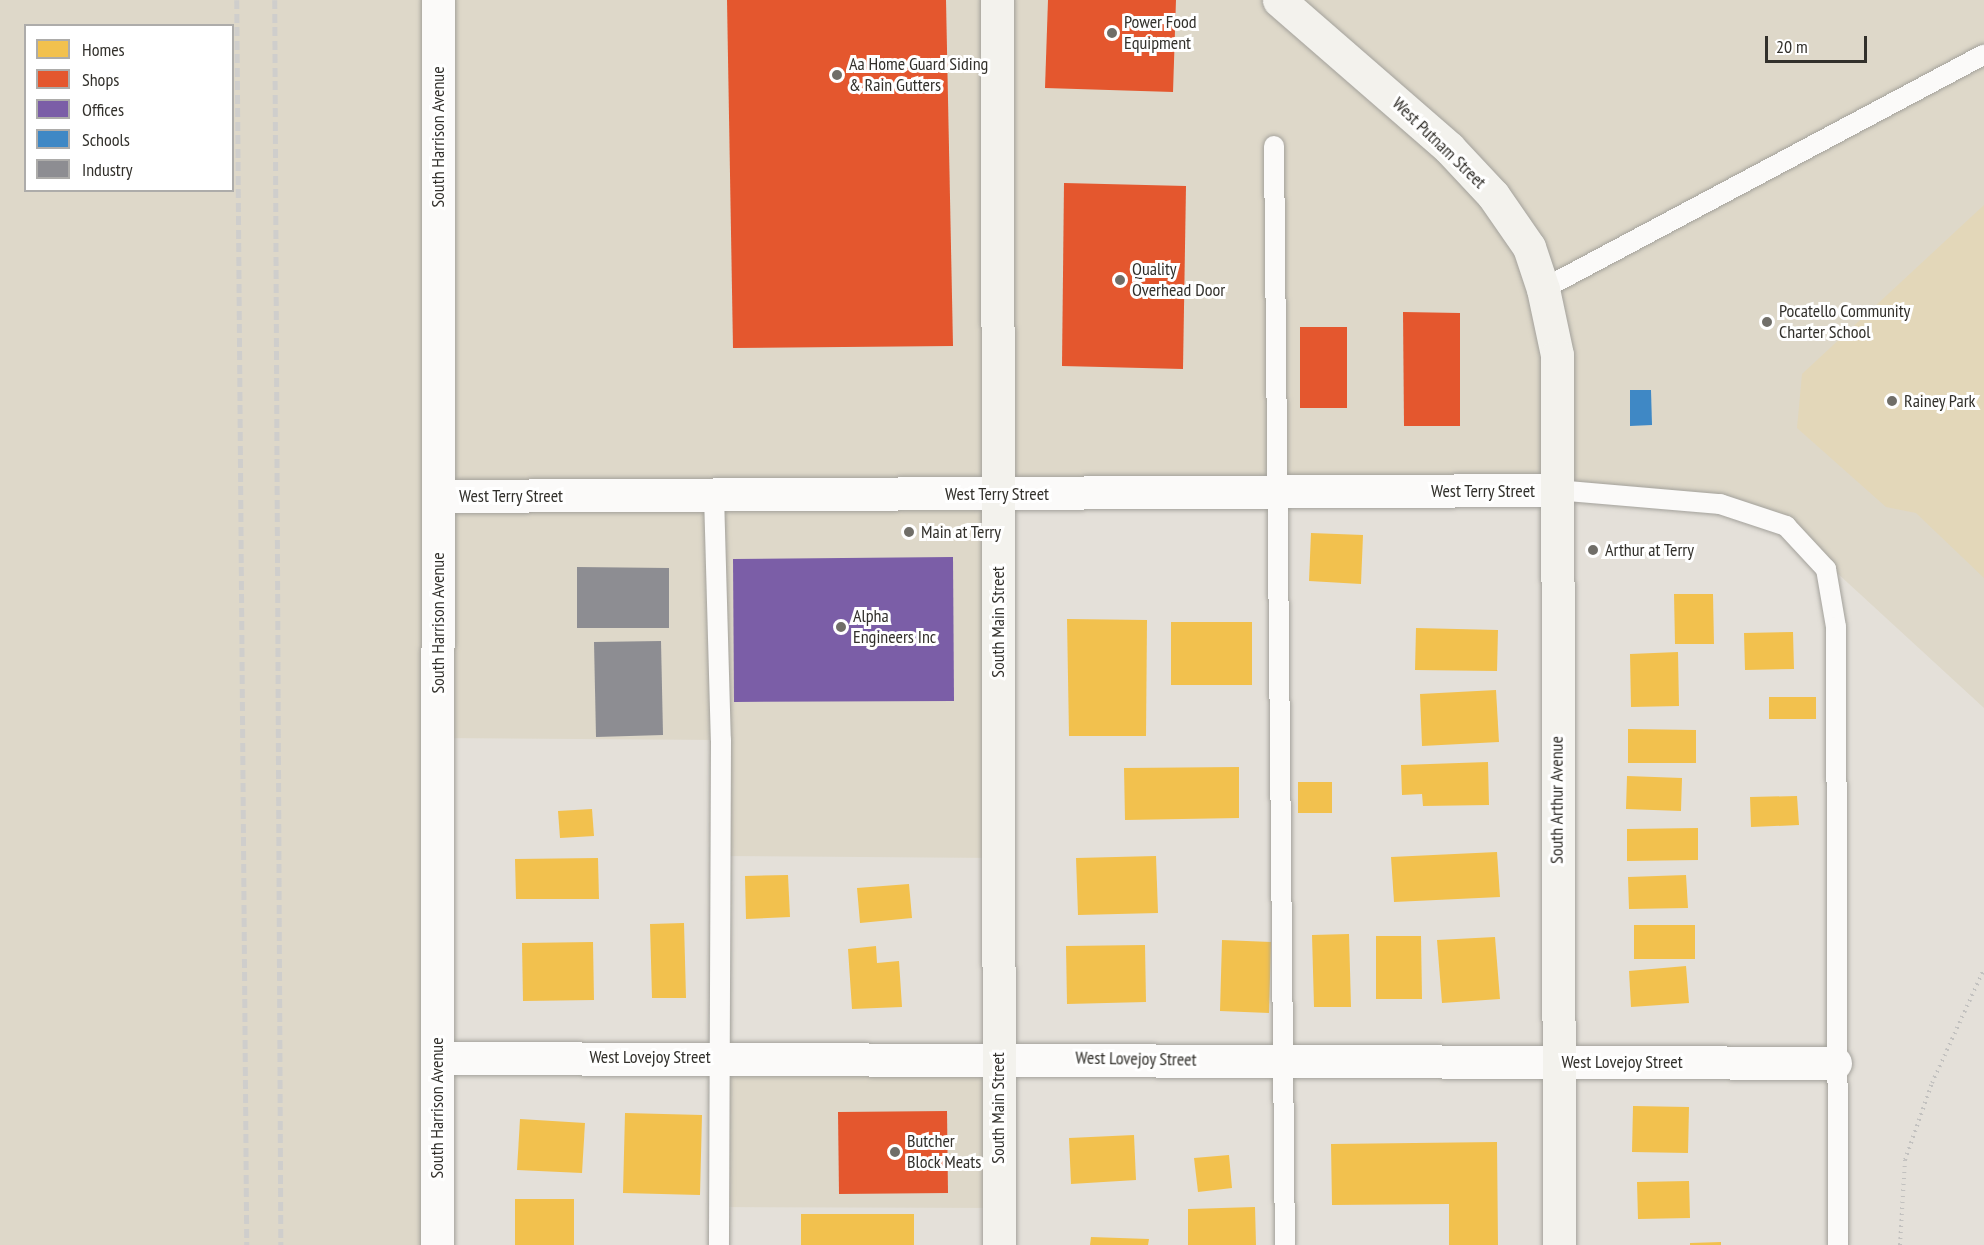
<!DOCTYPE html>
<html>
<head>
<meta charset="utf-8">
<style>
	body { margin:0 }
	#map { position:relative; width:1984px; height:1245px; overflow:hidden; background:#e4e0d9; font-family:"PT Sans Narrow",sans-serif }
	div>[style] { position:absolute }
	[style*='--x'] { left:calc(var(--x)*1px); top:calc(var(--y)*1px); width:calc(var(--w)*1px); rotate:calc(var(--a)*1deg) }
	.built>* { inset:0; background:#ded8c9 }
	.green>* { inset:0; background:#e3d7b9 }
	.homes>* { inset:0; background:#f2c14e }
	.shops>* { inset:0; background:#e4572e }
	.offices>* { inset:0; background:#7b5ea7 }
	.schools>* { inset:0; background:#3f88c5 }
	.industry>* { inset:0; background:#8d8d92 }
	.path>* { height:4px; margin-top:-2px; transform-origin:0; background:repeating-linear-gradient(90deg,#c2c1bf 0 1.5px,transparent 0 6px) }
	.roads { filter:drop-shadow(0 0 2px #a3a19b) drop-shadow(0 0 2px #a3a19b) }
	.service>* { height:20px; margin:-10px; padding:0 10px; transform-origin:10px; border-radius:10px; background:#fbfaf9 }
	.minor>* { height:33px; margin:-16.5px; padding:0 16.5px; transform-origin:16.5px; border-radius:16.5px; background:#fbfaf9 }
	.secondary>* { height:33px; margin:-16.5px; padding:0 16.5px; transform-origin:16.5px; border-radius:16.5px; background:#f3f2ed }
	.rail>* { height:4.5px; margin-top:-2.25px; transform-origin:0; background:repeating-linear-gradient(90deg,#cfcecc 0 9px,transparent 0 13.5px) }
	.dots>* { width:16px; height:16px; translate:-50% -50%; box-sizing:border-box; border:3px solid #fff; border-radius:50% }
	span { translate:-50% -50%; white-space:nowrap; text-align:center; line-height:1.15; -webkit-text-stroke:6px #fff; paint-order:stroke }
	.poi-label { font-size:18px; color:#32302b }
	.left { translate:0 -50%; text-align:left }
	.street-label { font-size:18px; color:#32302b }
	.legend { position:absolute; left:24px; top:24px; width:210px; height:168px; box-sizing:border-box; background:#fff; border:2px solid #adacaa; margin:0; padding:8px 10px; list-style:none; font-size:18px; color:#32302b }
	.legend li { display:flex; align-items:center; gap:12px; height:30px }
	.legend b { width:30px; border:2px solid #adacaa }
	.scale { position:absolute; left:1765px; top:36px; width:102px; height:27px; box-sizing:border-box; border:3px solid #32302b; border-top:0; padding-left:8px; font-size:18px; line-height:21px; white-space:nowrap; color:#32302b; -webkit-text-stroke:4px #fff; paint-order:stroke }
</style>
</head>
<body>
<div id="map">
	<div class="built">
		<div style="clip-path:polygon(evenodd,0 0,1984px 0,1984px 708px,1786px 526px,1720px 504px,1555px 490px,998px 494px,998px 858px,721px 856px,720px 740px,438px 738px,437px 1245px,0 1245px,0 0,26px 26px,232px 26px,232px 190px,26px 190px,26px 26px)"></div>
		<div style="clip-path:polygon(719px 1057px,998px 1057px,999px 1208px,720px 1207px)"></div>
	</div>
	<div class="green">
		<div style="clip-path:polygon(1984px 205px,1984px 578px,1916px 513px,1886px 507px,1797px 428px,1802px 374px)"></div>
	</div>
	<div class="homes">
		<div style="clip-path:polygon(1311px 533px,1363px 535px,1361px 584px,1309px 581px)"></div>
		<div style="clip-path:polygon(1674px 594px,1713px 594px,1714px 644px,1675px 644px)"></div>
		<div style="clip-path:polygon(1067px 619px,1147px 620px,1146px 736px,1069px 736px)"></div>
		<div style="clip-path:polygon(1171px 622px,1252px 622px,1252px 685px,1171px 685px)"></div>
		<div style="clip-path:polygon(1416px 628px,1498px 630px,1497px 671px,1415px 670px)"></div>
		<div style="clip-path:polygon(1793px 632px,1794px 669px,1745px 670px,1744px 633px)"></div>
		<div style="clip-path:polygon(1678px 652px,1679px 706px,1631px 707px,1630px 654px)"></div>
		<div style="clip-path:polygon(1496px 690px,1499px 742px,1422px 746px,1420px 694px)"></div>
		<div style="clip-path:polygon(1769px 697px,1816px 697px,1816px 719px,1769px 719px)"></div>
		<div style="clip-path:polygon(1628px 729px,1696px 730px,1696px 763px,1628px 763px)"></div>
		<div style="clip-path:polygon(1488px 762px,1489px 805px,1423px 806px,1422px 794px,1402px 795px,1401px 765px)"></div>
		<div style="clip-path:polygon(1239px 767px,1239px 818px,1125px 820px,1124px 768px)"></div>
		<div style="clip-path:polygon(1627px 776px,1682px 778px,1681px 811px,1626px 809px)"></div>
		<div style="clip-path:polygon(1298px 782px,1332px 782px,1332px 813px,1298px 813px)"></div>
		<div style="clip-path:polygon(1797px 796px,1799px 825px,1751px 827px,1750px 797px)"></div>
		<div style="clip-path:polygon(592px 809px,594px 836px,560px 838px,558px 811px)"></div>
		<div style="clip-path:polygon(1698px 828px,1698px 860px,1627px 861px,1627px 829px)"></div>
		<div style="clip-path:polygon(1497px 852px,1500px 897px,1394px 902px,1391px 857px)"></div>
		<div style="clip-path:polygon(1156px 856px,1158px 913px,1078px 915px,1076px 858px)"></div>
		<div style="clip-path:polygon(598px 858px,599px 899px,516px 899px,515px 859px)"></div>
		<div style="clip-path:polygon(788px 875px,790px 917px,746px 919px,745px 876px)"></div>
		<div style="clip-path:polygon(1686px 875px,1688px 908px,1629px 909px,1628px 877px)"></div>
		<div style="clip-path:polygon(909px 884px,912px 918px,860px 923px,857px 888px)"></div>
		<div style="clip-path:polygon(684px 923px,686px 998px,652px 998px,650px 924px)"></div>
		<div style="clip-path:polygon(1634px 925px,1695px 925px,1695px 959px,1634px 959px)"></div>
		<div style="clip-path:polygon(1349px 934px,1351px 1007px,1314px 1007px,1312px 935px)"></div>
		<div style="clip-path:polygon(1376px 936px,1421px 936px,1422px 999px,1376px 999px)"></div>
		<div style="clip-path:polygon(1495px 937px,1500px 999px,1442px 1003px,1437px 940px)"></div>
		<div style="clip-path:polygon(1222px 940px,1271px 942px,1269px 1013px,1220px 1011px)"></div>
		<div style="clip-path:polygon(593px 942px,594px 1000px,523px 1001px,522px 943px)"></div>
		<div style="clip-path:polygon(1145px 945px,1146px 1002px,1067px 1004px,1066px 946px)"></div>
		<div style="clip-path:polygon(876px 946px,877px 963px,899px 961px,902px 1007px,852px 1009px,848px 949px)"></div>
		<div style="clip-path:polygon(1686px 966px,1689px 1003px,1631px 1007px,1629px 971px)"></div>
		<div style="clip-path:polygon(1633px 1106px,1689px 1107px,1688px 1153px,1632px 1152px)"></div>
		<div style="clip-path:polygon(625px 1113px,702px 1115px,700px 1195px,623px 1193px)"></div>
		<div style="clip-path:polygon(520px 1119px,585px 1123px,582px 1173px,517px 1170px)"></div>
		<div style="clip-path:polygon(1134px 1135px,1136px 1180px,1071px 1184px,1069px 1138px)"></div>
		<div style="clip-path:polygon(1497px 1142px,1498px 1245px,1449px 1245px,1449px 1204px,1332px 1205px,1331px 1144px)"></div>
		<div style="clip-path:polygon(1229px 1155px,1232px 1188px,1198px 1192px,1194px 1158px)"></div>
		<div style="clip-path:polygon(1689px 1181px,1690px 1218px,1638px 1219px,1637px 1182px)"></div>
		<div style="clip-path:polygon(515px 1199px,574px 1199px,574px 1245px,515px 1245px)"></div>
		<div style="clip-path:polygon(1255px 1207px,1256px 1245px,1188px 1245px,1188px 1209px)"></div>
		<div style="clip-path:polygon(801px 1214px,914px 1214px,914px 1245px,801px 1245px)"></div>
		<div style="clip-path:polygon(1091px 1237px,1149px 1239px,1148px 1245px,1090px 1245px)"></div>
		<div style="clip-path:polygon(1721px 1242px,1721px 1245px,1690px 1245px,1690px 1243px)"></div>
	</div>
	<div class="shops">
		<div style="clip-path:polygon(727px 0,946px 0,953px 346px,733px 348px)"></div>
		<div style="clip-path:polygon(1048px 0,1176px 0,1173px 92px,1045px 88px)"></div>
		<div style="clip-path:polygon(1064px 183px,1186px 186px,1183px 369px,1062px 366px)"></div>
		<div style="clip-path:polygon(1403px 312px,1460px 313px,1460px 426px,1404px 426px)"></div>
		<div style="clip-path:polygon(1300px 327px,1347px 327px,1347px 408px,1300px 408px)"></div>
		<div style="clip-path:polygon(947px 1111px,948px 1193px,839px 1194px,838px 1112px)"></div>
	</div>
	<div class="offices">
		<div style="clip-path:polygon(953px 557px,954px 701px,734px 702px,733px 559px)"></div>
	</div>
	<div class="schools">
		<div style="clip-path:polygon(1630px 390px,1651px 390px,1652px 425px,1630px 426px)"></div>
	</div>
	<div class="industry">
		<div style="clip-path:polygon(577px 567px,669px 568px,669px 628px,577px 628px)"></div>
		<div style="clip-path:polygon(661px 641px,663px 735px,596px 737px,594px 642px)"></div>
	</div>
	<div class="path">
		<div style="--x:1900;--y:1245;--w:85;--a:-86.6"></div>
		<div style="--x:1905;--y:1160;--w:82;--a:-70.7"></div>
		<div style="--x:1932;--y:1083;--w:125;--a:-65.5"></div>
	</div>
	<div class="roads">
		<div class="service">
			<div style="--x:1274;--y:146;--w:1099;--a:89.43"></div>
			<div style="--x:1543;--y:289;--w:499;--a:-28"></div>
			<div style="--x:1556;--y:490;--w:165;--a:4.9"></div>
			<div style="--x:1720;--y:504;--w:70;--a:18.4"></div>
			<div style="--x:1786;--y:526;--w:59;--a:47.1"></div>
			<div style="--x:1826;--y:569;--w:59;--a:80.2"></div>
			<div style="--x:1836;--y:627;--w:618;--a:89.81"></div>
			<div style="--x:714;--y:495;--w:245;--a:88.4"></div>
			<div style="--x:721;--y:740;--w:505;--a:90.23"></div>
		</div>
		<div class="minor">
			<div style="--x:438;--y:496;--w:1118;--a:-0.31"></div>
			<div style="--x:437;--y:1058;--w:1398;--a:0.2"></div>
			<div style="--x:437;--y:1245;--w:1245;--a:-89.95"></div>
		</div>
		<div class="secondary">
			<div style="--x:997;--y:0;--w:1245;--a:89.91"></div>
			<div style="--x:1279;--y:0;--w:225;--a:41"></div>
			<div style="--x:1449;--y:148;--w:64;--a:46.9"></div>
			<div style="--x:1493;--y:195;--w:63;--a:55.3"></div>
			<div style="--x:1529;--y:247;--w:44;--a:71.6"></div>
			<div style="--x:1543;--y:289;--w:67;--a:78"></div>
			<div style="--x:1557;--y:355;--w:890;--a:89.87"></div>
		</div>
	</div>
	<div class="rail">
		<div style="--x:237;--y:0;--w:1245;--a:89.54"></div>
		<div style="--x:275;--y:0;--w:1245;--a:89.72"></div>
	</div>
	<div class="dots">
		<div style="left:1112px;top:33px;background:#706e68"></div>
		<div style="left:837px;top:75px;background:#706e68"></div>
		<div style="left:1120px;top:280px;background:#706e68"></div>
		<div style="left:1767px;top:322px;background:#706e68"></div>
		<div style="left:1892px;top:401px;background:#706e68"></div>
		<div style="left:909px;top:532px;background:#706e68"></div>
		<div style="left:1593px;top:550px;background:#706e68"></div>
		<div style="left:841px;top:627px;background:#706e68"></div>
		<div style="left:895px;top:1152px;background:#706e68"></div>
	</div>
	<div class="poi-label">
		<span class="left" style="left:1124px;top:33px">Power Food<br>Equipment</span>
		<span class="left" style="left:849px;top:75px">Aa Home Guard Siding<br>&amp; Rain Gutters</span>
		<span class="left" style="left:1132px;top:280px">Quality<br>Overhead Door</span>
		<span class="left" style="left:1779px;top:322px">Pocatello Community<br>Charter School</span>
		<span class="left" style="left:1904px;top:401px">Rainey Park</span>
		<span class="left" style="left:921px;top:532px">Main at Terry</span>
		<span class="left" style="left:1605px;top:550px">Arthur at Terry</span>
		<span class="left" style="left:853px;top:627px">Alpha<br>Engineers Inc</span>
		<span class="left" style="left:907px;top:1152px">Butcher<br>Block Meats</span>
	</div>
	<div class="street-label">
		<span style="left:438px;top:137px;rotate:-90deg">South Harrison Avenue</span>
		<span style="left:1439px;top:143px;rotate:44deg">West Putnam Street</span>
		<span style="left:1483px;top:491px">West Terry Street</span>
		<span style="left:997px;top:494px">West Terry Street</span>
		<span style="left:511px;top:496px">West Terry Street</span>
		<span style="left:998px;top:622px;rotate:-90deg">South Main Street</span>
		<span style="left:438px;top:623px;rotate:-90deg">South Harrison Avenue</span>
		<span style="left:1557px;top:800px;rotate:-90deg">South Arthur Avenue</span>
		<span style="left:650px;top:1057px">West Lovejoy Street</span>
		<span style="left:1136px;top:1059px;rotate:1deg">West Lovejoy Street</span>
		<span style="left:1622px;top:1062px">West Lovejoy Street</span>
		<span style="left:437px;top:1108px;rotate:-90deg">South Harrison Avenue</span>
		<span style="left:998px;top:1108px;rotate:-90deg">South Main Street</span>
	</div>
	<ul class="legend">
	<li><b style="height:16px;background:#f2c14e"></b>Homes</li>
	<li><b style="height:16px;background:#e4572e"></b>Shops</li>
	<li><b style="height:16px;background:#7b5ea7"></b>Offices</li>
	<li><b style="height:16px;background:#3f88c5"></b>Schools</li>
	<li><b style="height:16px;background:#8d8d92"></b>Industry</li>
	</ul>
	<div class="scale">20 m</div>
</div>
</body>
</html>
